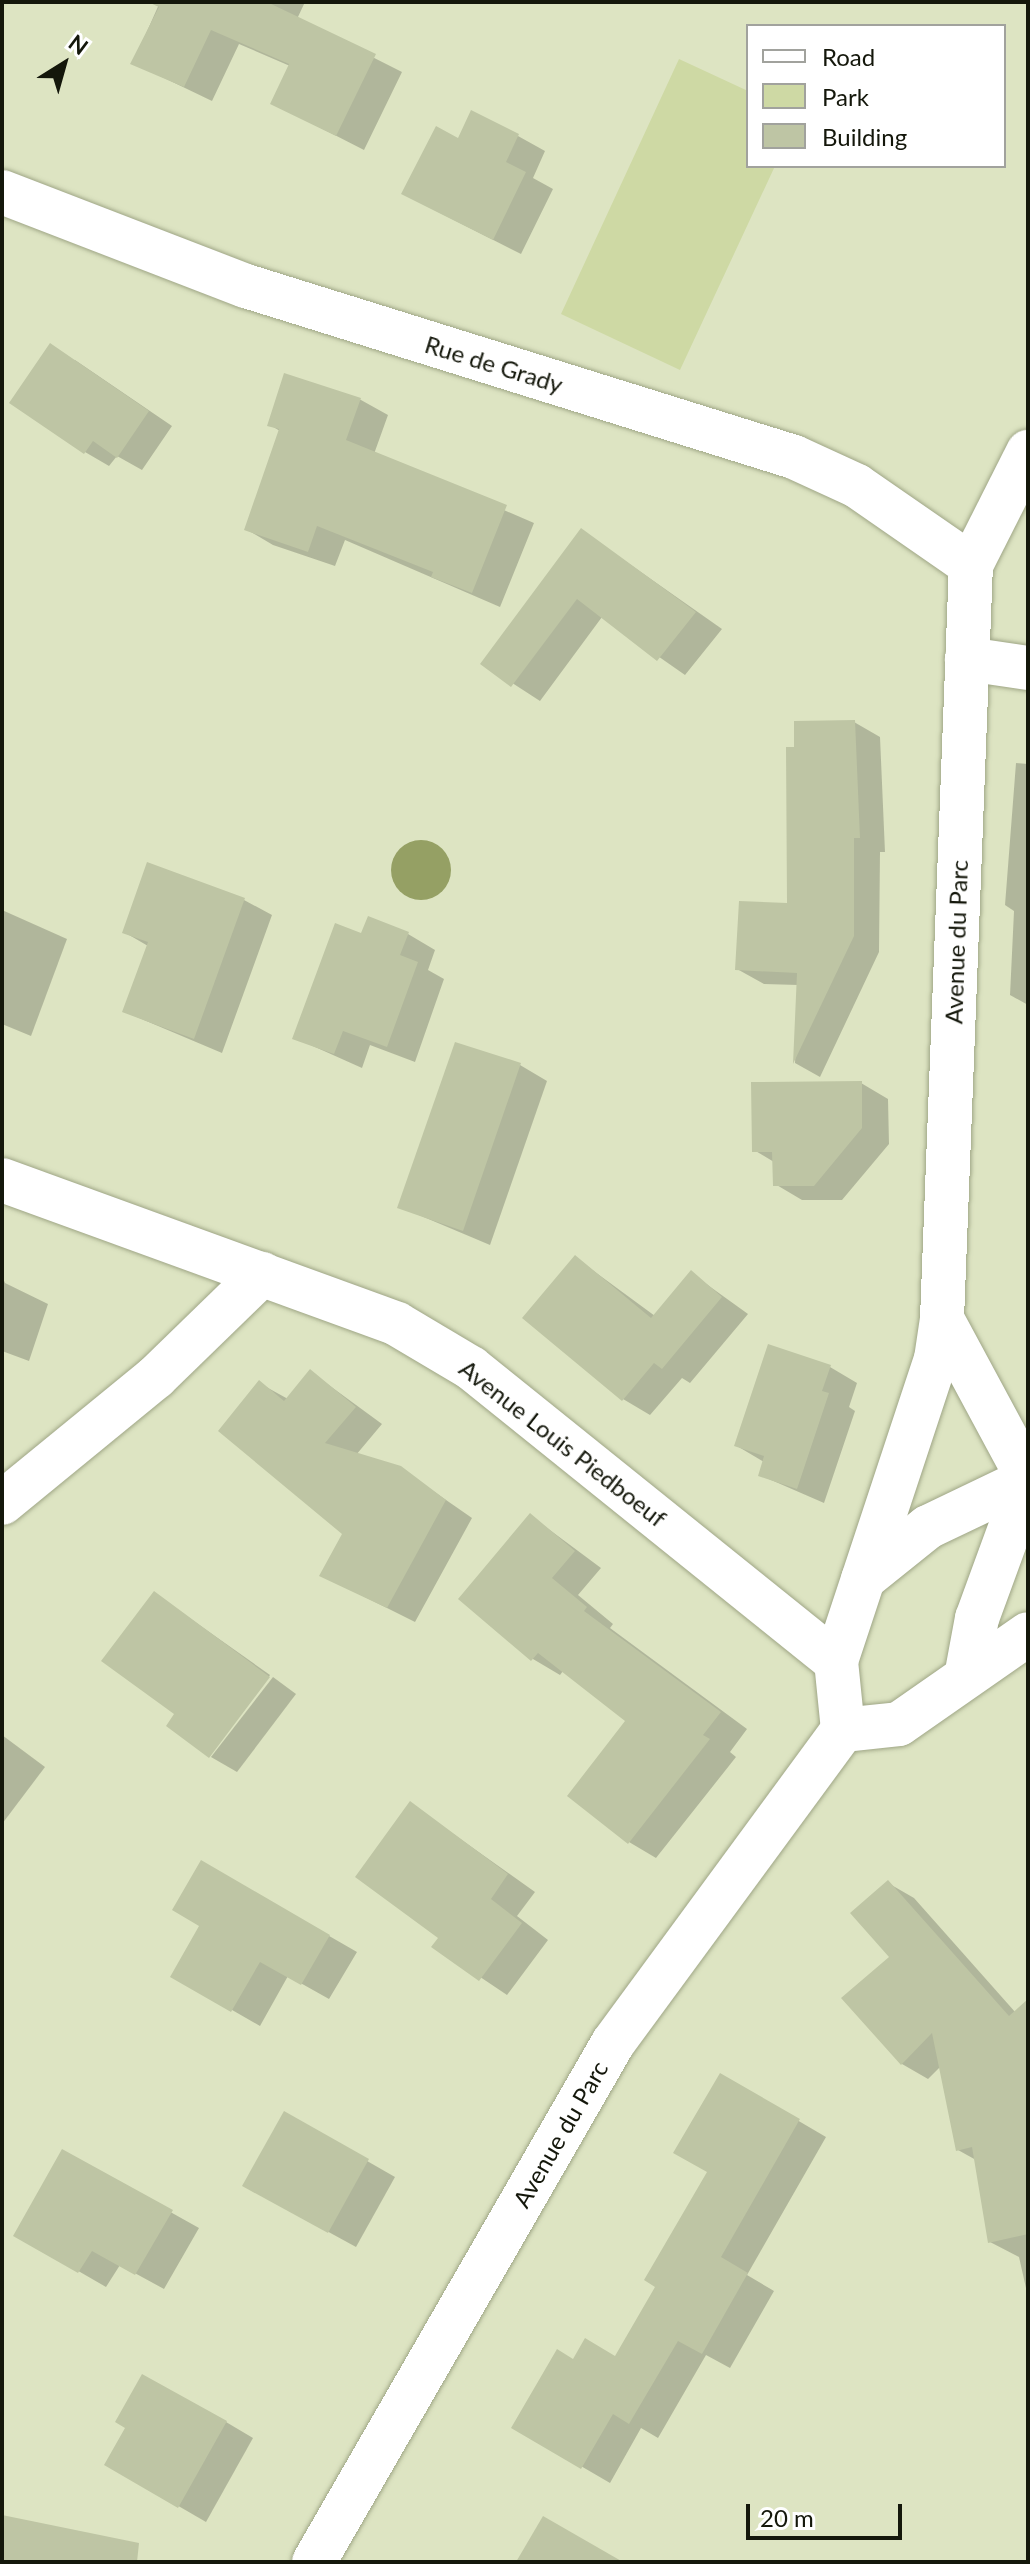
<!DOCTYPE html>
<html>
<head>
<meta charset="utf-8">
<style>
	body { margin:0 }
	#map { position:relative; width:1030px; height:2564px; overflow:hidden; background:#dde4c2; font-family:Lato,sans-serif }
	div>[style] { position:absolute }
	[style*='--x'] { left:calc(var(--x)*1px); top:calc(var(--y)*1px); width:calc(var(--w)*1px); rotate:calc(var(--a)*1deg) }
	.green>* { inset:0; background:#ced9a4 }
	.water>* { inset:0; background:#95a064 }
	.round { border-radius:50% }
	.shadow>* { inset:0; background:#0003 }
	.building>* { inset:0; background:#bec5a4 }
	.roads { filter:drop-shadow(0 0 2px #9fa686) drop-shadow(0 0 2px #9fa686) }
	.minor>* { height:44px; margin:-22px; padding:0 22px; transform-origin:22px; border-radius:22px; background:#fff }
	span { translate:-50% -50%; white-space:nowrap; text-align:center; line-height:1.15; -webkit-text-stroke:6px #fff; paint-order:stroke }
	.street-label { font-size:24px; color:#14170b }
	.frame { position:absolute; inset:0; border:4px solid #14170b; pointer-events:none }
	.legend { position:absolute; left:746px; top:24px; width:260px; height:144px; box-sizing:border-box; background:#fff; border:2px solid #a1a29d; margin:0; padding:10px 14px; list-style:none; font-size:24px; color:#14170b }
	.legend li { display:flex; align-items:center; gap:16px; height:40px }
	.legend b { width:40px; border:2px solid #a1a29d }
	.north { position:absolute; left:24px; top:24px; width:80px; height:80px; -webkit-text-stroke:6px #fff; paint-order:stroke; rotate:37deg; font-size:22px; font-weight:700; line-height:32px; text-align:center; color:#14170b }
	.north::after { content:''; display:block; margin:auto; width:28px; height:36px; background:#14170b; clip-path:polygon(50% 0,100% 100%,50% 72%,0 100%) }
	.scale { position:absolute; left:746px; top:2504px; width:156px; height:36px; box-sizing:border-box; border:4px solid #14170b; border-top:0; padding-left:10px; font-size:24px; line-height:28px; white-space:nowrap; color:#14170b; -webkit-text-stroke:6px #fff; paint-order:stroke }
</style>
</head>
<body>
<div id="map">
	<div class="green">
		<div style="clip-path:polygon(679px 59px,748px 91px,748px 166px,775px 166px,680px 370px,561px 314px)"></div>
	</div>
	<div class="water">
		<div class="round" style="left:391px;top:840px;width:60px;height:60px"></div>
	</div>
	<div class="shadow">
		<div style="clip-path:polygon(160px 2px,305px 2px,297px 19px,402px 72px,364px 150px,272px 103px,290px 66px,239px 44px,212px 101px,133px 63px)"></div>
		<div style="clip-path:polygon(518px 136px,545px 151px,533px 178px,553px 189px,521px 254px,403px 194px,459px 141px)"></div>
		<div style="clip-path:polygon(75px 360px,172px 426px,142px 470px,117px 456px,109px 466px,85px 452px)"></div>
		<div style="clip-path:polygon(286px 375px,361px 400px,388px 415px,374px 454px,534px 523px,500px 607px,345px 540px,335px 566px,273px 545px,246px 529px,280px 431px,270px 425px)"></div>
		<div style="clip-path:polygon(581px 530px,722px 629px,685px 675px,602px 617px,540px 701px,483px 664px)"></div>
		<div style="clip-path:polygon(854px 722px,880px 737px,885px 852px,880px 852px,879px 952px,820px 1077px,795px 1063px,798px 985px,764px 984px,737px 969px,789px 905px,796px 749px)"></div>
		<div style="clip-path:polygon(1016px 763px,1028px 764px,1028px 1005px,1010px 995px,1014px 911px,1005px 905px)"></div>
		<div style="clip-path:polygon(244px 900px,272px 915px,222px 1053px,125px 1012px,148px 946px,124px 932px)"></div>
		<div style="clip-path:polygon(2px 910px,67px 939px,31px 1036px,2px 1024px)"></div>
		<div style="clip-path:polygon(408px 934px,435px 950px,428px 970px,444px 979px,415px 1062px,370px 1045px,362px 1068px,295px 1038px,362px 936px)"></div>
		<div style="clip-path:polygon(520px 1065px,547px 1081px,490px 1245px,400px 1207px)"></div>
		<div style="clip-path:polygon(861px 1083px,888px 1099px,889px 1144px,842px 1200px,802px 1200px,775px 1184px,774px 1162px,754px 1150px)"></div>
		<div style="clip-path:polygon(576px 1258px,655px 1316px,691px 1273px,748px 1314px,690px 1383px,682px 1378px,650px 1415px,623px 1399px)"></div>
		<div style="clip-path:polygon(2px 1276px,5px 1283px,48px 1304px,29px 1361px,2px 1351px)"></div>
		<div style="clip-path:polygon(830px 1367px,857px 1383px,849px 1407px,855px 1411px,824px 1503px,760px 1475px,764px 1462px,737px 1446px)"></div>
		<div style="clip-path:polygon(311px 1372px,382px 1424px,356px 1455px,400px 1468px,472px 1518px,415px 1622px,321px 1575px,344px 1533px,259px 1383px,288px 1399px)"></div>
		<div style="clip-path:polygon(531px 1516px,601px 1568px,578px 1595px,613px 1624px,610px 1628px,747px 1729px,730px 1752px,736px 1757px,656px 1858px,629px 1842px,628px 1721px,563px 1671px,560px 1675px,533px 1659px)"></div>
		<div style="clip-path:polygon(154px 1593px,270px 1675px,209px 1756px)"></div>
		<div style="clip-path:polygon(273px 1677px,296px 1694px,237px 1772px,211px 1757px)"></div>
		<div style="clip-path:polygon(2px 1735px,45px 1767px,2px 1824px)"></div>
		<div style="clip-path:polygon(411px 1804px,535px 1892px,517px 1916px,548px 1940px,507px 1995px,434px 1946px,440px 1938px)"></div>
		<div style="clip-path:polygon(202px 1863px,357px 1952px,329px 1999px,288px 1976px,260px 2026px,173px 1976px,202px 1926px)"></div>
		<div style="clip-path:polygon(888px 1883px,914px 1898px,1016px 2013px,1028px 2005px,1028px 2297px,1019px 2257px,990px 2242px,976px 2160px,958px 2150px,941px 2066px,928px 2079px,902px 2064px)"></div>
		<div style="clip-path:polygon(720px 2075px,826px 2137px,747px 2275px,774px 2291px,730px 2368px,706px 2355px,658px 2438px,641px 2428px,610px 2483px,514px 2427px,574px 2361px,616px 2358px,658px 2286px,709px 2171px)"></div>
		<div style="clip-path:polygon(285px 2114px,395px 2177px,356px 2247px,272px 2201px)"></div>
		<div style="clip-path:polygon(63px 2152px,199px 2228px,164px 2289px,120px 2265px,106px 2287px,16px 2235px)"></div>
		<div style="clip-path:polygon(226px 2422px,253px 2438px,206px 2522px,106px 2464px)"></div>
	</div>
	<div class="building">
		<div style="clip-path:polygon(148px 2px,267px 2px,376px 54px,336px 136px,270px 104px,289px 64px,211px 30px,184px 87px,130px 64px,159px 7px)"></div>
		<div style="clip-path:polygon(471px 110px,519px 134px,506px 162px,526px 172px,493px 240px,401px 194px,436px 126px,458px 138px)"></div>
		<div style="clip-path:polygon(50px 343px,149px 411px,117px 458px,93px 441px,84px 454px,9px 403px)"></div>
		<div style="clip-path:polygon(284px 373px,361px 398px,346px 440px,507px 505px,472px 593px,431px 577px,433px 572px,317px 526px,308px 552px,244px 530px,279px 429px,267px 426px)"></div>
		<div style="clip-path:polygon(581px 528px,696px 612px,657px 661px,577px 599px,511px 687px,480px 664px)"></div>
		<div style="clip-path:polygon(855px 720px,860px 838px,854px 838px,854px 936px,793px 1064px,797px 973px,735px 970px,739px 901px,787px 903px,786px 747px,794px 747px,794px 721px)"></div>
		<div style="clip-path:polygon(147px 862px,245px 898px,194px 1039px,122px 1012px,148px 942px,122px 933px)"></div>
		<div style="clip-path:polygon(368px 916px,409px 932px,400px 955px,418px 962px,387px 1047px,343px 1031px,334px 1054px,292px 1039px,335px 923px,361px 933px)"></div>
		<div style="clip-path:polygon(455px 1042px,521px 1063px,463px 1231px,397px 1208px)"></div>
		<div style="clip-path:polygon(862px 1081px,862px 1128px,814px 1186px,773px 1186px,772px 1152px,752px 1152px,751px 1082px)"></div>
		<div style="clip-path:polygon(575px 1255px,651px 1318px,691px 1270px,722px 1297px,662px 1369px,654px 1363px,622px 1401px,522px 1318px)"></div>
		<div style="clip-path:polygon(768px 1344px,831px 1365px,822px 1391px,829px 1393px,797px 1489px,758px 1476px,764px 1456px,734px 1446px)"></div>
		<div style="clip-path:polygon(310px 1369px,356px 1407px,325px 1443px,401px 1466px,446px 1500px,387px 1608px,319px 1576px,342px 1534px,218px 1431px,259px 1380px,284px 1401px)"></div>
		<div style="clip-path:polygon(530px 1513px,575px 1551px,552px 1578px,587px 1607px,584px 1611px,721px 1712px,703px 1735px,710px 1739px,628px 1844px,567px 1796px,625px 1721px,538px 1653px,531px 1661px,458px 1599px)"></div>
		<div style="clip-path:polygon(154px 1591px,270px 1677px,209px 1758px,166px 1726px,174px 1714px,101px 1661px)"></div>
		<div style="clip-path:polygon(410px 1801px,508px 1874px,491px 1899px,522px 1923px,479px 1981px,431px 1947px,438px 1938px,355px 1877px)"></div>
		<div style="clip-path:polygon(201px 1860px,330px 1935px,301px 1985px,260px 1962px,231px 2012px,170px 1977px,199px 1926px,172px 1910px)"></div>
		<div style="clip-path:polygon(888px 1880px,1009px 2016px,1028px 1999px,1028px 2234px,988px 2243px,972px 2147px,956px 2151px,932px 2033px,901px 2065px,841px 1998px,889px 1957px,850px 1913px)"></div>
		<div style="clip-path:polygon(720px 2073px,800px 2119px,721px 2257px,748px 2273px,702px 2354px,678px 2341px,629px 2424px,613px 2414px,581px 2469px,511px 2428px,557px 2349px,573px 2359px,585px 2338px,615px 2356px,655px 2287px,644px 2280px,707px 2172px,673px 2153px)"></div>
		<div style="clip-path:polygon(284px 2111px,369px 2159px,328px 2233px,242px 2186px)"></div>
		<div style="clip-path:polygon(62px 2149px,173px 2210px,135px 2275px,92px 2251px,78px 2273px,13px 2236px)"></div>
		<div style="clip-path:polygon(142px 2374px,227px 2421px,178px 2508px,104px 2465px,125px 2428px,115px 2422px)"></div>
		<div style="clip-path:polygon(2px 2515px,139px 2543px,137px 2562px,2px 2562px)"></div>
		<div style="clip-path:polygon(543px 2516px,623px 2562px,516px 2562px)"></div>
	</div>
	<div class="roads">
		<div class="minor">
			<div style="--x:2;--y:192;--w:261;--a:21.1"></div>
			<div style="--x:246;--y:286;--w:574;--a:17.33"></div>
			<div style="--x:794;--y:457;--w:69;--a:24.7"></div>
			<div style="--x:857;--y:486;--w:139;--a:34.7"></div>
			<div style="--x:967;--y:659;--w:62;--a:8.4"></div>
			<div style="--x:2;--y:1180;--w:420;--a:20"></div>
			<div style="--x:397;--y:1324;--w:86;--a:30.7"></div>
			<div style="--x:471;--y:1368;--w:468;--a:38.8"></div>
			<div style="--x:942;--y:1319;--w:182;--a:61.7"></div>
			<div style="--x:1028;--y:1479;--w:148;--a:110.1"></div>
			<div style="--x:977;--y:1618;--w:55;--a:100.5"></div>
			<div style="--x:2;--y:1503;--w:199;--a:-39.3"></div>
			<div style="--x:156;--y:1377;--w:148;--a:-44.2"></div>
			<div style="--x:863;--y:1579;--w:83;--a:-38.7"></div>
			<div style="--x:928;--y:1527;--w:111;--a:-25.6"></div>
			<div style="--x:843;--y:1730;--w:56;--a:-6.1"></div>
			<div style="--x:899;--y:1724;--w:157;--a:-34.9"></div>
			<div style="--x:314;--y:2562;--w:599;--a:-60.05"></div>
			<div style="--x:613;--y:2043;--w:388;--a:-53.7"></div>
			<div style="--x:843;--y:1730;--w:69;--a:-95.8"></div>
			<div style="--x:836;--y:1661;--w:318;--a:-71.7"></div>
			<div style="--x:936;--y:1359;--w:40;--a:-81.5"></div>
			<div style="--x:942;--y:1319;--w:755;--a:-87.8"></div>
			<div style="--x:971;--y:565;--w:127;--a:-63.2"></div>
		</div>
	</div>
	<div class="street-label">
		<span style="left:494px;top:364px;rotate:17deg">Rue de Grady</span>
		<span style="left:956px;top:942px;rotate:-88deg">Avenue du Parc</span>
		<span style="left:563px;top:1443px;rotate:38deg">Avenue Louis Piedboeuf</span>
		<span style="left:560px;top:2134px;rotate:-60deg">Avenue du Parc</span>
	</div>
	<div class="frame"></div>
	<ul class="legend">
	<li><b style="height:10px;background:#fff"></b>Road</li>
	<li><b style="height:22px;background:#ced9a4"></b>Park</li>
	<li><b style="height:22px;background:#bec5a4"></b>Building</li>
	</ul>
	<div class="north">N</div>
	<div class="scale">20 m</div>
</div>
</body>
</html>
